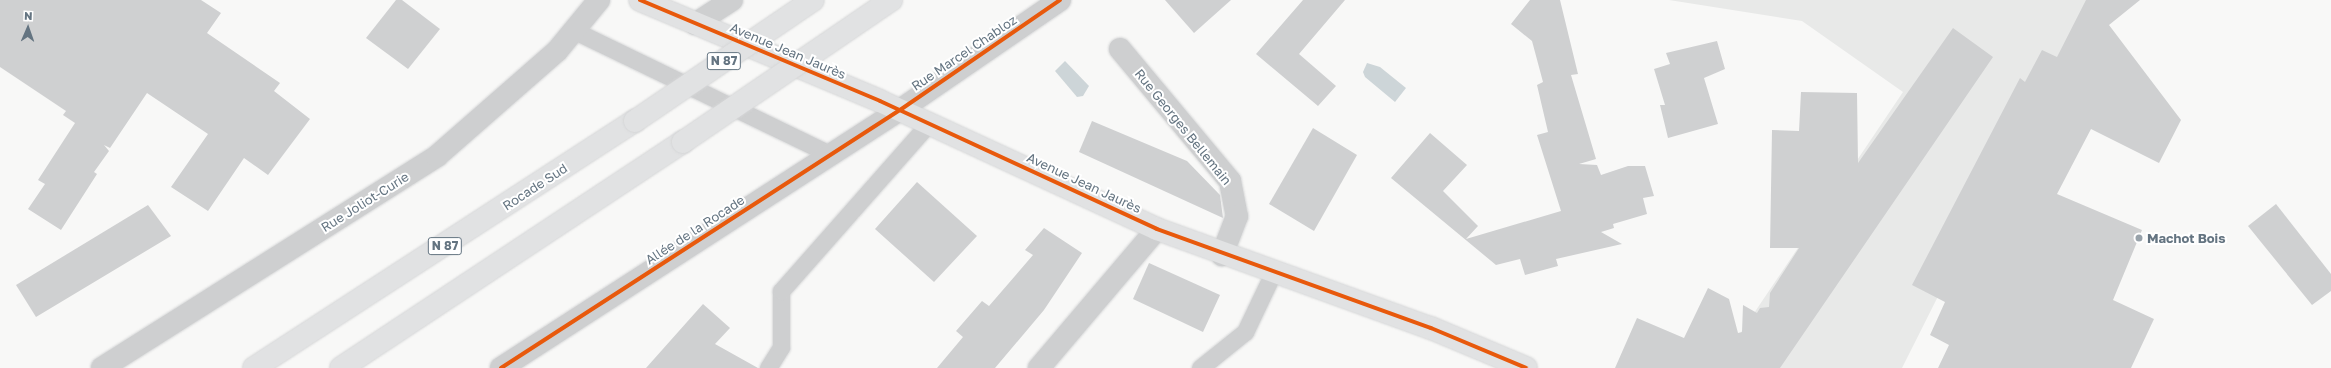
<!DOCTYPE html>
<html>
<head>
<meta charset="utf-8">
<style>
	body { margin:0 }
	#map { position:relative; width:2331px; height:368px; overflow:hidden; background:#f8f8f7; font-family:"Golos Text",sans-serif }
	div>[style] { position:absolute }
	[style*='--x'] { left:calc(var(--x)*1px); top:calc(var(--y)*1px); width:calc(var(--w)*1px); rotate:calc(var(--a)*1deg) }
	.built>* { inset:0; background:#e8e9e8 }
	.water>* { inset:0; background:#cdd5d8 }
	.building>* { inset:0; background:#cfd0d1 }
	.roads { filter:drop-shadow(0 0 1px #d5d6d7) drop-shadow(0 0 1px #d5d6d7) }
	.service>* { height:17px; margin:-8.5px; padding:0 8.5px; transform-origin:8.5px; border-radius:8.5px; background:#cecfd0 }
	.minor>* { height:22px; margin:-11px; padding:0 11px; transform-origin:11px; border-radius:11px; background:#cecfd0 }
	.secondary>* { height:22px; margin:-11px; padding:0 11px; transform-origin:11px; border-radius:11px; background:#e1e2e3 }
	.trunk>* { height:22px; margin:-11px; padding:0 11px; transform-origin:11px; border-radius:11px; background:#e1e2e3 }
	.bridges { filter:drop-shadow(0 0 1px #d5d6d7) drop-shadow(0 0 1px #d5d6d7) }
	.trunk-bridge>* { height:22px; margin:-11px; padding:0 11px; transform-origin:11px; border-radius:11px; background:#e1e2e3 }
	.cycleway>* { height:4px; margin:-2px; padding:0 2px; transform-origin:2px; border-radius:2px; background:#e8590c }
	.dots>* { width:11px; height:11px; translate:-50% -50%; box-sizing:border-box; border:2px solid #fff; border-radius:50% }
	span { translate:-50% -50%; white-space:nowrap; text-align:center; line-height:1.15; -webkit-text-stroke:4px #fff; paint-order:stroke }
	.shield-label span { padding:1px 3px; background:#fff; border:1px solid; border-radius:3px; -webkit-text-stroke-width:0 }
	.shield-label { font-size:12px; color:#647481; font-weight:700 }
	.street-label { font-size:13px; color:#647481 }
	.poi-label { font-size:13px; color:#647481; font-weight:700 }
	.left { translate:0 -50%; text-align:left }
	.north { position:absolute; left:8px; top:8px; width:40px; height:40px; -webkit-text-stroke:3px #fff; paint-order:stroke; rotate:2deg; font-size:11px; font-weight:700; line-height:16px; text-align:center; color:#647481 }
	.north::after { content:''; display:block; margin:auto; width:14px; height:18px; background:#647481; clip-path:polygon(50% 0,100% 100%,50% 72%,0 100%) }
</style>
</head>
<body>
<div id="map">
	<div class="built">
		<div style="clip-path:polygon(1669px 0,2087px 0,1902px 368px,1717px 368px,1903px 92px,1802px 21px)"></div>
	</div>
	<div class="water">
		<div style="clip-path:polygon(1065px 61px,1089px 86px,1083px 96px,1077px 97px,1055px 71px)"></div>
		<div style="clip-path:polygon(1367px 63px,1380px 67px,1406px 88px,1395px 102px,1365px 77px,1363px 72px)"></div>
	</div>
	<div class="building">
		<div style="clip-path:polygon(0 0,201px 0,221px 13px,207px 33px,280px 83px,274px 91px,310px 119px,268px 175px,244px 158px,208px 211px,171px 187px,208px 134px,147px 93px,110px 148px,104px 145px,109px 151px,94px 172px,97px 174px,61px 230px,28px 209px,45px 184px,38px 180px,75px 123px,63px 115px,66px 111px,0 67px)"></div>
		<div style="clip-path:polygon(396px 0,402px 0,440px 29px,408px 69px,366px 38px)"></div>
		<div style="clip-path:polygon(1165px 0,1231px 0,1194px 33px)"></div>
		<div style="clip-path:polygon(1303px 0,1345px 0,1299px 54px,1336px 86px,1318px 106px,1256px 54px)"></div>
		<div style="clip-path:polygon(1530px 0,1560px 0,1578px 74px,1571px 75px,1596px 159px,1579px 164px,1597px 165px,1601px 175px,1628px 166px,1645px 166px,1654px 196px,1643px 198px,1647px 214px,1613px 224px,1614px 228px,1601px 232px,1622px 244px,1556px 259px,1558px 266px,1525px 275px,1520px 259px,1496px 265px,1391px 178px,1430px 133px,1467px 165px,1443px 191px,1478px 226px,1466px 239px,1561px 211px,1537px 135px,1548px 132px,1537px 85px,1543px 82px,1532px 41px,1511px 24px)"></div>
		<div style="clip-path:polygon(2086px 0,2140px 0,2109px 25px,2181px 120px,2159px 163px,2091px 129px,2057px 194px,2142px 230px,2113px 300px,2154px 319px,2131px 368px,1938px 368px,1949px 345px,1930px 335px,1945px 302px,1912px 285px,2020px 78px,2025px 82px,2042px 50px,2057px 57px)"></div>
		<div style="clip-path:polygon(1953px 28px,1993px 57px,1780px 368px,1615px 368px,1637px 318px,1684px 338px,1708px 288px,1729px 299px,1738px 333px,1742px 332px,1743px 305px,1757px 313px,1760px 308px,1769px 307px,1770px 293px,1799px 248px,1770px 248px,1772px 130px,1799px 131px,1801px 92px,1857px 93px,1858px 163px)"></div>
		<div style="clip-path:polygon(1717px 41px,1725px 69px,1704px 78px,1718px 124px,1668px 138px,1660px 105px,1665px 105px,1654px 69px,1670px 64px,1666px 53px)"></div>
		<div style="clip-path:polygon(1092px 121px,1187px 161px,1220px 195px,1223px 218px,1079px 152px)"></div>
		<div style="clip-path:polygon(1313px 128px,1357px 155px,1314px 231px,1269px 204px)"></div>
		<div style="clip-path:polygon(917px 182px,977px 236px,934px 282px,875px 229px)"></div>
		<div style="clip-path:polygon(2276px 204px,2331px 274px,2331px 291px,2312px 305px,2248px 226px)"></div>
		<div style="clip-path:polygon(148px 205px,171px 236px,36px 317px,16px 285px)"></div>
		<div style="clip-path:polygon(1044px 228px,1082px 253px,1044px 310px,995px 368px,937px 368px,963px 337px,956px 331px,982px 301px,989px 306px,1033px 255px,1025px 250px)"></div>
		<div style="clip-path:polygon(1149px 263px,1220px 295px,1203px 332px,1133px 299px)"></div>
		<div style="clip-path:polygon(703px 304px,730px 328px,715px 344px,758px 368px,646px 368px)"></div>
	</div>
	<div class="roads">
		<div class="service">
			<div style="--x:575;--y:31;--w:283;--a:25.8"></div>
			<div style="--x:768;--y:368;--w:25;--a:-58"></div>
			<div style="--x:781;--y:347;--w:56;--a:-90"></div>
			<div style="--x:781;--y:291;--w:224;--a:-48.6"></div>
			<div style="--x:1200;--y:368;--w:58;--a:-38.7"></div>
			<div style="--x:1245;--y:332;--w:65;--a:-64.6"></div>
		</div>
		<div class="minor">
			<div style="--x:695;--y:24;--w:44;--a:-33"></div>
			<div style="--x:1120;--y:49;--w:172;--a:50.2"></div>
			<div style="--x:1230;--y:181;--w:36;--a:79"></div>
			<div style="--x:1237;--y:216;--w:42;--a:111"></div>
			<div style="--x:102;--y:368;--w:396;--a:-32.3"></div>
			<div style="--x:437;--y:156;--w:159;--a:-41.2"></div>
			<div style="--x:557;--y:51;--w:66;--a:-50.5"></div>
			<div style="--x:501;--y:368;--w:475;--a:-32.9"></div>
			<div style="--x:900;--y:110;--w:194;--a:-34.5"></div>
			<div style="--x:1039;--y:368;--w:182;--a:-49.7"></div>
		</div>
		<div class="secondary">
			<div style="--x:640;--y:0;--w:260;--a:22.8"></div>
			<div style="--x:880;--y:101;--w:305;--a:24.8"></div>
			<div style="--x:1157;--y:229;--w:291;--a:19.9"></div>
			<div style="--x:1431;--y:328;--w:103;--a:22.8"></div>
		</div>
		<div class="trunk">
			<div style="--x:254;--y:368;--w:454;--a:-33"></div>
			<div style="--x:341;--y:368;--w:410;--a:-33.5"></div>
		</div>
	</div>
	<div class="bridges">
		<div class="trunk-bridge">
			<div style="--x:635;--y:121;--w:215;--a:-34.2"></div>
			<div style="--x:683;--y:142;--w:252;--a:-34.3"></div>
		</div>
	</div>
	<div class="cycleway">
		<div style="--x:640;--y:0;--w:260;--a:22.8"></div>
		<div style="--x:880;--y:101;--w:305;--a:24.8"></div>
		<div style="--x:1157;--y:229;--w:291;--a:19.9"></div>
		<div style="--x:1431;--y:328;--w:103;--a:22.8"></div>
		<div style="--x:501;--y:368;--w:475;--a:-32.9"></div>
		<div style="--x:900;--y:110;--w:194;--a:-34.5"></div>
	</div>
	<div class="dots">
		<div style="left:2139px;top:238px;background:#98a2aa"></div>
	</div>
	<div class="shield-label">
		<span style="left:724px;top:61px">N 87</span>
		<span style="left:445px;top:246px">N 87</span>
	</div>
	<div class="street-label">
		<span style="left:788px;top:51px;rotate:23deg">Avenue Jean Jaurès</span>
		<span style="left:964px;top:53px;rotate:-34deg">Rue Marcel Chabloz</span>
		<span style="left:1183px;top:127px;rotate:51deg">Rue Georges Bellemain</span>
		<span style="left:1084px;top:183px;rotate:25deg">Avenue Jean Jaurès</span>
		<span style="left:535px;top:187px;rotate:-33deg">Rocade Sud</span>
		<span style="left:365px;top:202px;rotate:-32deg">Rue Joliot-Curie</span>
		<span style="left:695px;top:230px;rotate:-33deg">Allée de la Rocade</span>
	</div>
	<div class="poi-label">
		<span class="left" style="left:2147px;top:238px">Machot Bois</span>
	</div>
	<div class="north">N</div>
</div>
</body>
</html>
